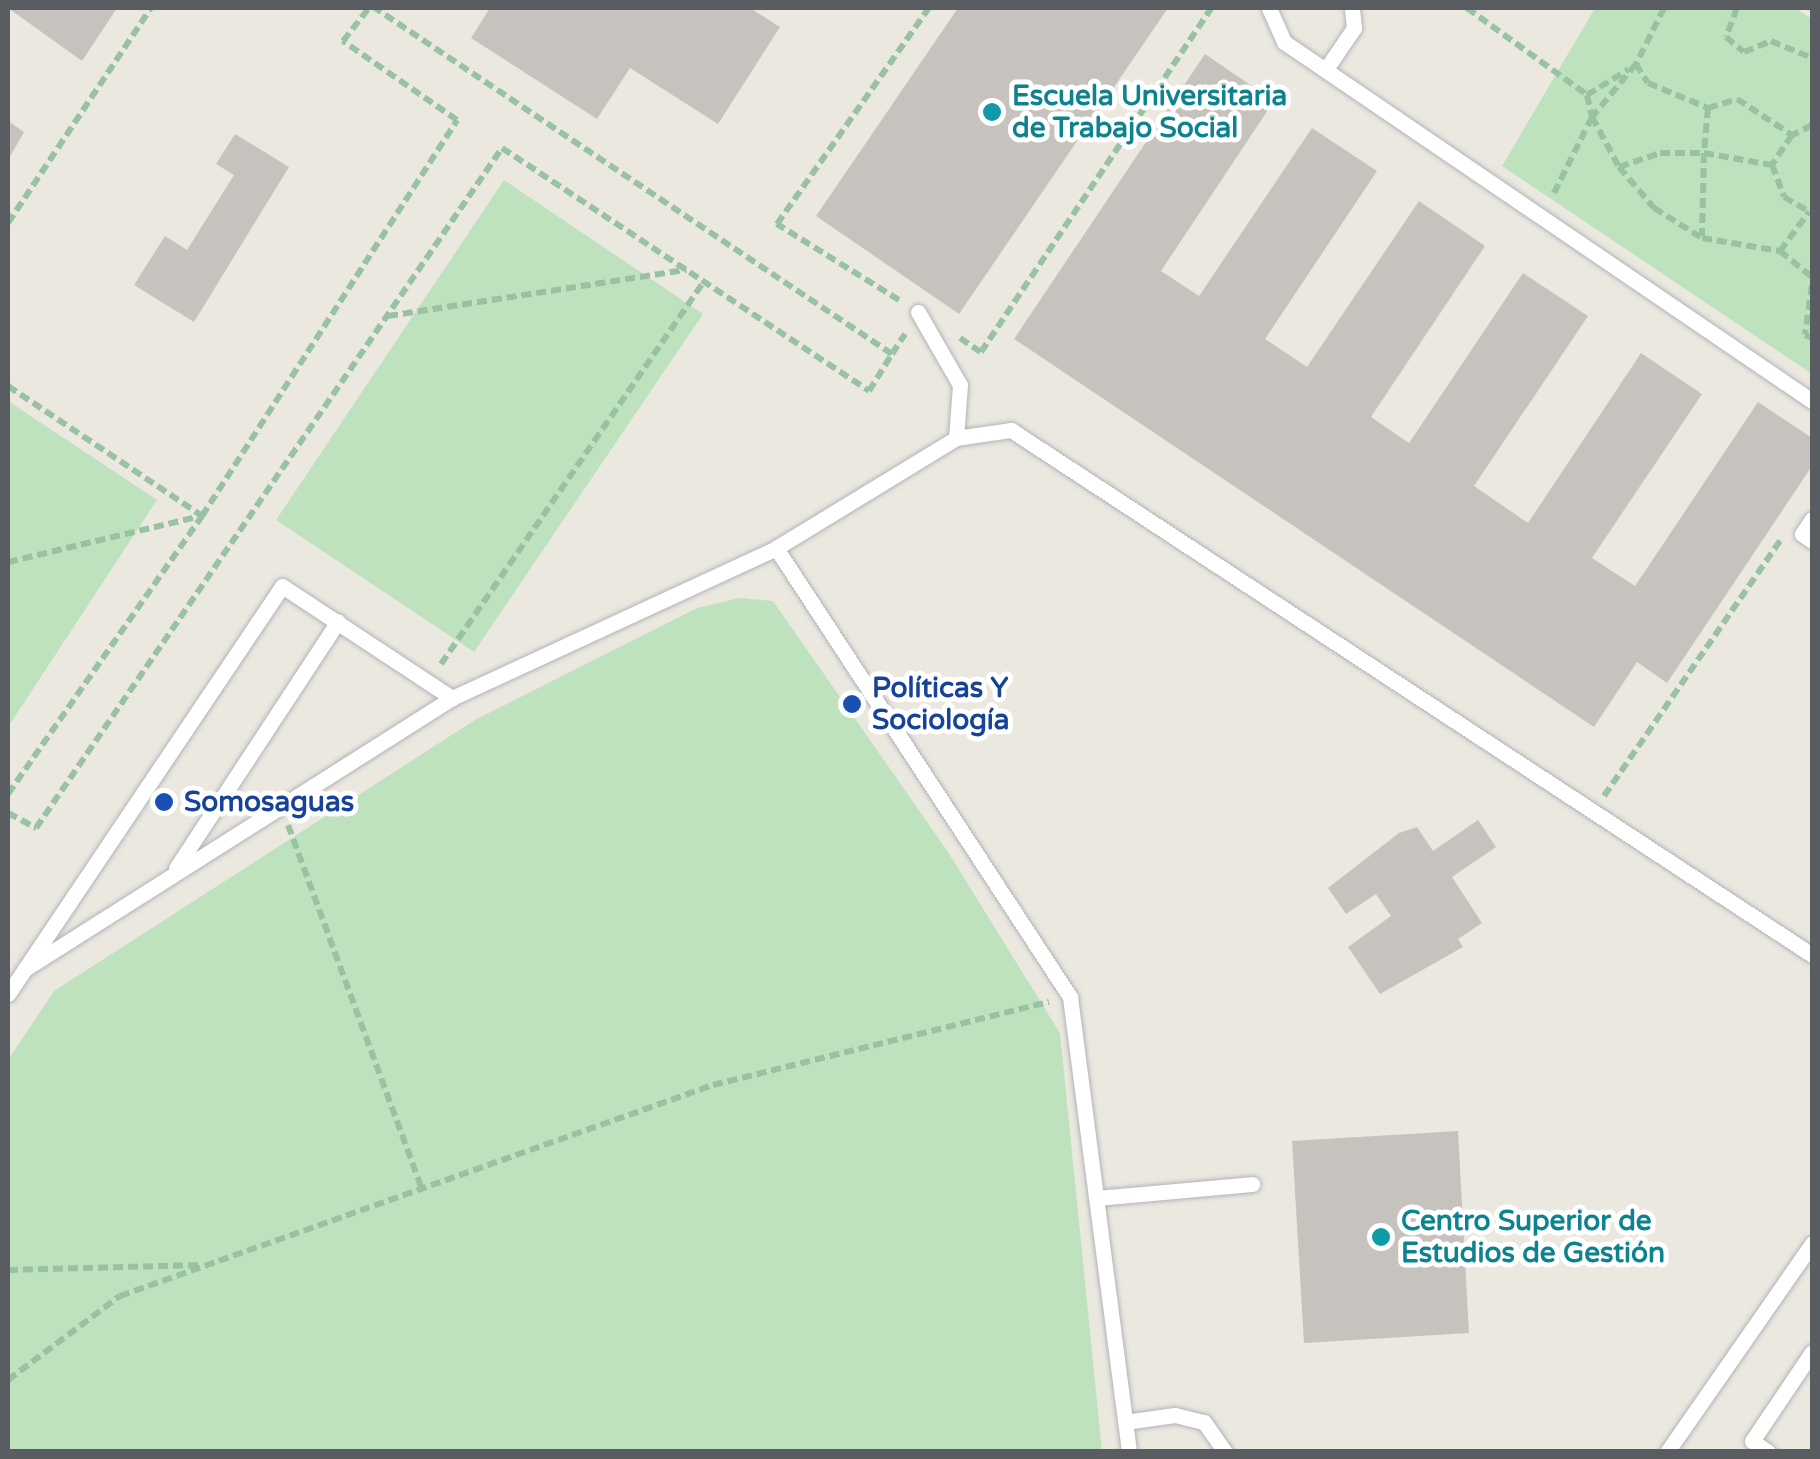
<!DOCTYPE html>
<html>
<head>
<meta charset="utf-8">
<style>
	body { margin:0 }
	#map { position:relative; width:1820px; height:1459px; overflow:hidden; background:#ebe8e0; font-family:"Varela Round",sans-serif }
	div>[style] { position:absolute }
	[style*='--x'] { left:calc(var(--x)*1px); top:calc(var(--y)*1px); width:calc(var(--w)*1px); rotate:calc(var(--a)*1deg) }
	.green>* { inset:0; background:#bfe2be }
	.building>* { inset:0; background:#c6c3be }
	.path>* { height:6px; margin-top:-3px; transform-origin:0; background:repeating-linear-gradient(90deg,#98c2a2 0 10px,transparent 0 15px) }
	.roads { filter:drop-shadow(0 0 2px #b1b4b8) drop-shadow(0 0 2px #b1b4b8) }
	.lane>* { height:15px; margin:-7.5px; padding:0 7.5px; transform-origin:7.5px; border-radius:7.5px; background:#fff }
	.dots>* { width:28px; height:28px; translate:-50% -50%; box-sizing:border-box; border:5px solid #fff; border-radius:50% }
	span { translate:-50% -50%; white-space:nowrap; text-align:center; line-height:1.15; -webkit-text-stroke:10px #fff; paint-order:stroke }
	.culture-label { font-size:28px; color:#0d838f; font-weight:700 }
	.left { translate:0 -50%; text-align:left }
	.transit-label { font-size:28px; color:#164399; font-weight:700 }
	.frame { position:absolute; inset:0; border:10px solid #595d61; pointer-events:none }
</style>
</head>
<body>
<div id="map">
	<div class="green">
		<div style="clip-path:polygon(1595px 8px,1795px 8px,1812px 19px,1812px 374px,1502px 166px)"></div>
		<div style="clip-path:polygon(504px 180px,703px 314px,474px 652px,276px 520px)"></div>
		<div style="clip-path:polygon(8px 401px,157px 500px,8px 727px)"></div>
		<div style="clip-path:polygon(739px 598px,773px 601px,948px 852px,1060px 1033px,1102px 1451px,8px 1451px,8px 1060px,54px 991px,475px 720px,697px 608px)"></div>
	</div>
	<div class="building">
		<div style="clip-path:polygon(8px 8px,117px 8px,82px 61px)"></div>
		<div style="clip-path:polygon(490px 8px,750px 8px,780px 27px,718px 124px,630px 68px,597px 119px,471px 38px)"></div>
		<div style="clip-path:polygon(958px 8px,1168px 8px,959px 314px,816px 216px)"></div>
		<div style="clip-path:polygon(1205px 54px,1274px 101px,1161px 271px,1199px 296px,1312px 128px,1377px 171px,1265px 339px,1307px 367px,1419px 201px,1485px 246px,1371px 417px,1409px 443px,1523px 273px,1588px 316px,1474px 486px,1528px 523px,1641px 353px,1702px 394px,1592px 558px,1635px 586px,1758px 402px,1812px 438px,1812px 466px,1667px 683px,1637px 662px,1594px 727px,1014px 339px)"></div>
		<div style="clip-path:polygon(8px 121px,24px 132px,8px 160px)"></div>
		<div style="clip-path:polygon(235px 134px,289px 167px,194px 322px,134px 285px,165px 236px,187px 250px,234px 175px,216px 164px)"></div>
		<div style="clip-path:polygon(1478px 820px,1496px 847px,1452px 877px,1482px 923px,1458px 939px,1463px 947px,1380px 994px,1348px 947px,1391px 916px,1376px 894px,1346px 914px,1328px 888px,1399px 833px,1417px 827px,1433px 851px)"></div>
		<div style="clip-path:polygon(1458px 1131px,1469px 1333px,1304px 1343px,1292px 1141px)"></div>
	</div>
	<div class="path">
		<div style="--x:1467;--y:8;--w:148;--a:35.9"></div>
		<div style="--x:1587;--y:95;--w:23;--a:77"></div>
		<div style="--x:1592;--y:117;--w:89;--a:116.6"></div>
		<div style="--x:1664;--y:8;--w:63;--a:116.6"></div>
		<div style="--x:1636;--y:64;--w:22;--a:58"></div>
		<div style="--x:1648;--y:83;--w:65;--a:22.6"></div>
		<div style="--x:1708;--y:108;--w:30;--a:-17"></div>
		<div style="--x:1737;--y:99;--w:66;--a:33.2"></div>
		<div style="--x:1737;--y:8;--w:31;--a:111"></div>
		<div style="--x:1726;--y:37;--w:23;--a:40"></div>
		<div style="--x:1744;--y:52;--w:29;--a:-22"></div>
		<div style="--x:1771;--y:41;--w:44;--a:22.5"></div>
		<div style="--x:1636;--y:64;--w:69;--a:129.7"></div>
		<div style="--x:1592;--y:117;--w:57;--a:61.6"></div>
		<div style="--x:1619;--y:167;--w:54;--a:49.5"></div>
		<div style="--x:1654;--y:208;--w:57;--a:32"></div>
		<div style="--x:1702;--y:238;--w:79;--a:9.5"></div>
		<div style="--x:1780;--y:251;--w:41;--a:39.1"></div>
		<div style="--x:1587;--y:95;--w:49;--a:-31.8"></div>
		<div style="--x:1708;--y:108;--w:45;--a:95.1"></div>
		<div style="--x:1704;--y:153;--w:69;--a:10"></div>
		<div style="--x:1812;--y:125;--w:22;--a:153"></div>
		<div style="--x:1792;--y:135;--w:36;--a:124"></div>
		<div style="--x:1772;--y:165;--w:34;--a:69"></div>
		<div style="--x:1784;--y:197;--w:32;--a:30"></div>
		<div style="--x:1619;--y:167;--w:43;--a:-18.9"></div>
		<div style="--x:1660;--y:153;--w:44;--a:0"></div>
		<div style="--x:1704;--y:153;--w:83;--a:91.4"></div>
		<div style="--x:8;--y:223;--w:258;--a:-56.4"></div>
		<div style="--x:1780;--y:251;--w:49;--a:-53.4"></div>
		<div style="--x:1812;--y:285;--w:50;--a:98"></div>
		<div style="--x:1805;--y:335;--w:8;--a:23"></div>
		<div style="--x:899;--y:300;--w:144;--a:-148.1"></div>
		<div style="--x:777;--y:224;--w:264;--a:-54.9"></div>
		<div style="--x:388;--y:316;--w:302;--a:-8.8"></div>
		<div style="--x:960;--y:338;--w:25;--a:34"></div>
		<div style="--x:981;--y:352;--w:414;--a:-56.2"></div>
		<div style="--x:892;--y:354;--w:24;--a:-57"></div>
		<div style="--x:8;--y:386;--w:234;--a:33.8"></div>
		<div style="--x:8;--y:562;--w:198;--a:-13.4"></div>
		<div style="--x:441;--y:664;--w:464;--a:-55.5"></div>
		<div style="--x:8;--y:794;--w:339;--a:-55.1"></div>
		<div style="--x:202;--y:516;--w:471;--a:-57.2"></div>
		<div style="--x:457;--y:120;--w:139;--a:-145.3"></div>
		<div style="--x:343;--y:41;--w:42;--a:-51.8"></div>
		<div style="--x:1604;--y:796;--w:312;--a:-55.4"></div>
		<div style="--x:8;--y:813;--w:32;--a:28"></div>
		<div style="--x:36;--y:828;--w:824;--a:-55.58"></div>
		<div style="--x:502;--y:148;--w:440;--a:33.5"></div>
		<div style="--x:869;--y:391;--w:44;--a:-58.1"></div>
		<div style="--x:892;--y:354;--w:622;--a:-146.21"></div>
		<div style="--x:288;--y:825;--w:389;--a:69.8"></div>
		<div style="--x:8;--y:1270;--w:193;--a:-1.5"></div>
		<div style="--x:8;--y:1380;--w:140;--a:-36.9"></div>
		<div style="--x:120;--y:1296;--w:629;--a:-19.59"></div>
		<div style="--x:713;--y:1085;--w:346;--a:-13.9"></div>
	</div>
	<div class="roads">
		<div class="lane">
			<div style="--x:1269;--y:8;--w:37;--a:66"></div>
			<div style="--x:1284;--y:42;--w:638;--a:34.21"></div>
			<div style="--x:1326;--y:69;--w:50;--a:-55.7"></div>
			<div style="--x:1354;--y:28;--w:20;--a:-96"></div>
			<div style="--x:918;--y:312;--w:84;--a:60.1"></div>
			<div style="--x:960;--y:385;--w:53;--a:94.3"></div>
			<div style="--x:1812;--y:519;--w:18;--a:124"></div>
			<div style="--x:1802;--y:534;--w:12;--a:35"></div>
			<div style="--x:776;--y:548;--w:537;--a:56.78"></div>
			<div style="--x:1070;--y:997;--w:459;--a:82.6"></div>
			<div style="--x:176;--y:868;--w:295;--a:-56.7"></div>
			<div style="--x:25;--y:969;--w:506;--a:-32.4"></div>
			<div style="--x:452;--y:698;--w:357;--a:-24.8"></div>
			<div style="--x:776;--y:548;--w:211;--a:-31.4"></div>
			<div style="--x:956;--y:438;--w:56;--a:-8.3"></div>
			<div style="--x:1011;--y:430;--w:958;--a:33.24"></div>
			<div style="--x:8;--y:994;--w:491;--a:-56.1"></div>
			<div style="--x:282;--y:586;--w:204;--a:33.4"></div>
			<div style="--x:1096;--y:1198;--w:157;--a:-5.1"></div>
			<div style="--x:1125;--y:1422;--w:50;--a:-8"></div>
			<div style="--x:1175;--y:1415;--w:30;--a:14"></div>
			<div style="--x:1204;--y:1422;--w:37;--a:55"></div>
			<div style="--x:1667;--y:1452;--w:254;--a:-55.2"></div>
			<div style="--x:1768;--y:1452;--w:19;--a:-145"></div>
			<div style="--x:1752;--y:1441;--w:107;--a:-56"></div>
		</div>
	</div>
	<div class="dots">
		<div style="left:992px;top:112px;background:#0f9aa8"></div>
		<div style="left:852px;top:704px;background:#1a4fb4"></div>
		<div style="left:164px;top:802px;background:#1a4fb4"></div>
		<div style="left:1381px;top:1237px;background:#0f9aa8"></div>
	</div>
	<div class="culture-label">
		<span class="left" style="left:1012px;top:112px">Escuela Universitaria<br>de Trabajo Social</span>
		<span class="left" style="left:1401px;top:1237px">Centro Superior de<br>Estudios de Gestión</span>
	</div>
	<div class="transit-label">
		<span class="left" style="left:872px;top:704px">Políticas Y<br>Sociología</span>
		<span class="left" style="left:184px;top:802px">Somosaguas</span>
	</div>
	<div class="frame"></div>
</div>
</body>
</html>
